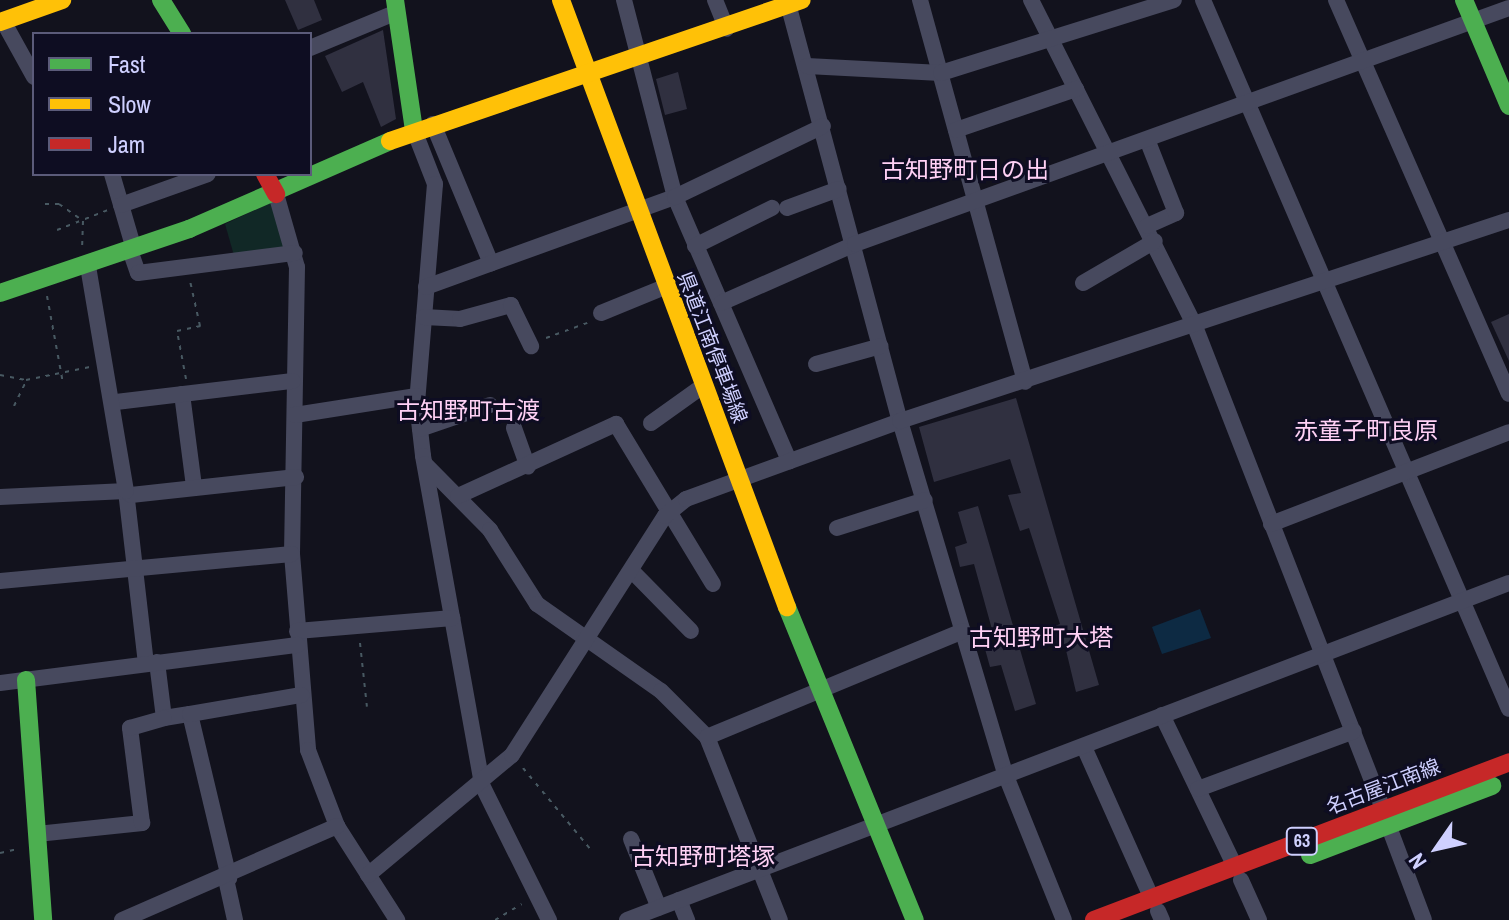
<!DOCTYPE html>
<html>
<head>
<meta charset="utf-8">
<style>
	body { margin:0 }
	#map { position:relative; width:1509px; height:920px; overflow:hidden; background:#12121d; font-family:"Archivo Narrow","Noto Sans JP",sans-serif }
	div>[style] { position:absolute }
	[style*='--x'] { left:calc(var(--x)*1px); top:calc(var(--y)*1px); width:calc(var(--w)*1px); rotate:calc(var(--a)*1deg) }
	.green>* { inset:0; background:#112826 }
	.water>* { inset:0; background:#0d2a43 }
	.building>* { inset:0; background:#303040 }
	.path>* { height:2px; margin-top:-1px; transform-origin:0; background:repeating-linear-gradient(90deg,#485962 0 4px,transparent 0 10px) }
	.street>* { height:16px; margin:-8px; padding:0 8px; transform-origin:8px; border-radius:8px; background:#47495e }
	.fast>* { height:18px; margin:-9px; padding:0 9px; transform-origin:9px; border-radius:9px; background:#4caf50 }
	.slow>* { height:18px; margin:-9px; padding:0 9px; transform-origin:9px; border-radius:9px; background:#ffc107 }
	.jam>* { height:18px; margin:-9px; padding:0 9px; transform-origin:9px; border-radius:9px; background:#c62828 }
	span { translate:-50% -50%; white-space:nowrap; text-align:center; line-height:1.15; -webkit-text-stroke:6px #0e0d22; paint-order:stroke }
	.shield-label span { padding:2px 6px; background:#0e0d22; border:2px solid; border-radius:6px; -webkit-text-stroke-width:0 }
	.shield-label { font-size:18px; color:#cfd0ff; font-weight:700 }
	.street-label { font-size:20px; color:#cfd0ff }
	.quarter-label { font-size:24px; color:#ffd1f5 }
	.legend { position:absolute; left:32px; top:32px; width:280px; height:144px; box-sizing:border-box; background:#0e0d22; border:2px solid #5b5b7a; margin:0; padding:10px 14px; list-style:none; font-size:24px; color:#cfd0ff }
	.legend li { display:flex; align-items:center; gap:16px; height:40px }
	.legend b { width:40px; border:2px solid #5b5b7a }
	.north { position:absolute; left:1397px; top:808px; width:80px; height:80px; -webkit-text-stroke:6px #0e0d22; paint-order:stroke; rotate:236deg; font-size:22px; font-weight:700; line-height:32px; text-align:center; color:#cfd0ff }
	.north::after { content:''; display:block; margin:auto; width:28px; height:36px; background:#cfd0ff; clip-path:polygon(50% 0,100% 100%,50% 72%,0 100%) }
</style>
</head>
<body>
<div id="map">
	<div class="green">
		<div style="clip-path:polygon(272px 202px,286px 251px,235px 259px,225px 224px)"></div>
	</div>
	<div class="water">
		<div style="clip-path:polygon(1200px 609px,1211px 638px,1162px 654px,1152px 627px)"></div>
	</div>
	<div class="building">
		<div style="clip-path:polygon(285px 0,314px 0,322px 20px,298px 30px)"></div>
		<div style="clip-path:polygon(383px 30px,396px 119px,381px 127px,363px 82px,342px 92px,325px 56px)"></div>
		<div style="clip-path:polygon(678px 72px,687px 109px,665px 115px,656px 79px)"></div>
		<div style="clip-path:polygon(1509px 314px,1509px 361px,1491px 322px)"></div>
		<div style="clip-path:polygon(1016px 398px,1099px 685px,1076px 692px,1065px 646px,1054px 648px,1050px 628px,1060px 624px,1029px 528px,1020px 531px,1008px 495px,1021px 493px,1010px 459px,934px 482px,919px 427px)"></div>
		<div style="clip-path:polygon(978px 506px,1036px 704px,1015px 711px,1001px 665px,990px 667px,985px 649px,996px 644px,974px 564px,960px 567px,955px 547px,967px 543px,958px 512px)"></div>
	</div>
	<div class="path">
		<div style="--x:45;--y:204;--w:14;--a:0"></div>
		<div style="--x:59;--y:204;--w:29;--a:35"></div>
		<div style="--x:83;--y:221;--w:24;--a:92"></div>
		<div style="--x:57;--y:230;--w:55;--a:-21.4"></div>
		<div style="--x:47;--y:296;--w:88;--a:79.6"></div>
		<div style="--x:546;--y:338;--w:44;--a:-20.1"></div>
		<div style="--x:0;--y:375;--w:26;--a:11"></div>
		<div style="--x:26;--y:380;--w:65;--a:-11.5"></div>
		<div style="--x:186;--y:379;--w:49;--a:-100.6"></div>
		<div style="--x:177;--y:331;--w:24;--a:-12"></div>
		<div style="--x:200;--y:326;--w:46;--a:-102.5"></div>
		<div style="--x:14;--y:406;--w:28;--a:-64"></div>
		<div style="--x:360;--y:643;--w:64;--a:83.8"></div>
		<div style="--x:523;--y:768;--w:108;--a:50.3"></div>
		<div style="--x:0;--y:853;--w:18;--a:-13"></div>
		<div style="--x:495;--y:920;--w:31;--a:-31"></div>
	</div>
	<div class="street">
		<div style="--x:624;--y:0;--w:203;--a:75.5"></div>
		<div style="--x:675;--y:197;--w:288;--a:66.6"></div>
		<div style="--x:715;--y:0;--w:31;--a:68"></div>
		<div style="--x:787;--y:0;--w:436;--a:75"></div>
		<div style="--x:900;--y:421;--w:370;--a:73.4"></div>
		<div style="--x:1006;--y:776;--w:155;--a:68.1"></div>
		<div style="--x:920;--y:0;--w:396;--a:74.6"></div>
		<div style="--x:1031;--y:0;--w:363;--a:63.3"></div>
		<div style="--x:1194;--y:324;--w:521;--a:68.71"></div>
		<div style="--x:1203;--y:0;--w:772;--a:66.66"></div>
		<div style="--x:1336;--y:0;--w:430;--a:66.3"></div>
		<div style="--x:3;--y:21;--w:64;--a:61"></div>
		<div style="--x:310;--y:48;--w:94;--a:-22.5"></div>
		<div style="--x:807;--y:66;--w:134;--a:3"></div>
		<div style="--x:941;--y:73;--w:244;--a:-17.4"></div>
		<div style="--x:433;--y:124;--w:151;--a:67.4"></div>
		<div style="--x:414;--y:130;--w:58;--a:68.7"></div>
		<div style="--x:435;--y:184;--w:220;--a:94.7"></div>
		<div style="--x:417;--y:403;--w:53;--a:83.5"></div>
		<div style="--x:423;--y:456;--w:334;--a:79.8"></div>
		<div style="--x:482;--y:785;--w:151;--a:63.6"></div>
		<div style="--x:956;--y:130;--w:127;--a:-18.9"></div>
		<div style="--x:112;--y:174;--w:78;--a:73.7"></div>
		<div style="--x:276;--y:194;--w:76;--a:74"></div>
		<div style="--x:297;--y:267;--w:287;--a:91"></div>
		<div style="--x:292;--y:554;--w:197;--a:85.3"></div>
		<div style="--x:308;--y:750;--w:81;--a:69.1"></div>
		<div style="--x:337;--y:826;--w:112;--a:57.4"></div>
		<div style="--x:121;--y:205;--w:92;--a:-19.6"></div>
		<div style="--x:787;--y:208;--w:55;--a:-20.1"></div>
		<div style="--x:1147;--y:226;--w:32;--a:-24"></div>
		<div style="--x:1176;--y:213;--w:76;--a:-111.5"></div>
		<div style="--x:695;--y:246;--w:86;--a:-26.3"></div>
		<div style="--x:130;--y:250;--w:24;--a:71"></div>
		<div style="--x:138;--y:273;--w:158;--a:-7.3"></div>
		<div style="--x:1083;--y:283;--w:83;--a:-30.3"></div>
		<div style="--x:426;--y:287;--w:265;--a:-19.9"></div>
		<div style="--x:675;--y:197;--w:164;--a:-25.6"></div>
		<div style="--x:721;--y:303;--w:146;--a:-23.8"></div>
		<div style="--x:855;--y:244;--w:695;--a:-19.84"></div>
		<div style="--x:601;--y:313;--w:71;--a:-22.2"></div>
		<div style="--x:424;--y:317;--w:36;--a:3"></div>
		<div style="--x:460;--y:319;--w:53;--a:-15.4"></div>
		<div style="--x:511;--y:305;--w:46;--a:64"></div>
		<div style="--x:816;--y:364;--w:67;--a:-15.5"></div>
		<div style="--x:182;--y:394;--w:94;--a:82.6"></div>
		<div style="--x:116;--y:402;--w:178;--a:-6.8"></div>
		<div style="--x:295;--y:415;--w:123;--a:-8.9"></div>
		<div style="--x:651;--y:423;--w:65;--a:-35.6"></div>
		<div style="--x:514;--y:428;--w:41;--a:70.3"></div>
		<div style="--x:420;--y:429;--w:74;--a:-18.9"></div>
		<div style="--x:425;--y:464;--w:93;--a:45.4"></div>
		<div style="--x:490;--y:530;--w:88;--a:57.6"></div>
		<div style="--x:537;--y:604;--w:151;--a:35.1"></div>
		<div style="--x:661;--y:691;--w:65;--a:45"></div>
		<div style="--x:707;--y:737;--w:197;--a:68.3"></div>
		<div style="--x:126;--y:491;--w:174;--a:83.4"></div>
		<div style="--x:131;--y:495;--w:166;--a:-6.2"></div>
		<div style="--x:458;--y:496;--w:174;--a:-24.5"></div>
		<div style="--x:616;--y:424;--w:187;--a:58.8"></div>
		<div style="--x:0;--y:497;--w:126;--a:-2.7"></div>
		<div style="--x:126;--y:491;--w:228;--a:-99.6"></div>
		<div style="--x:1271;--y:524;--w:255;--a:-21.1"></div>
		<div style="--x:837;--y:528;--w:92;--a:-17.7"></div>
		<div style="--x:632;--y:571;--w:84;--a:45.5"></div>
		<div style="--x:0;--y:581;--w:293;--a:-5.3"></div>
		<div style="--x:297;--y:631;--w:156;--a:-4.8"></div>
		<div style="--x:157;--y:662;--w:56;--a:82.9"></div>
		<div style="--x:164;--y:718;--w:26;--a:-9"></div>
		<div style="--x:190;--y:714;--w:169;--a:76.6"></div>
		<div style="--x:0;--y:683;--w:300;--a:-7.3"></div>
		<div style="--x:190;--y:714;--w:113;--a:-9.7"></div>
		<div style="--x:1162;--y:715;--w:169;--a:64.3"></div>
		<div style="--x:707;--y:737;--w:277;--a:-22.5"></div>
		<div style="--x:1084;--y:747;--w:167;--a:65.9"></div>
		<div style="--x:1198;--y:789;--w:166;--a:-20.4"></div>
		<div style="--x:1389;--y:827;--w:99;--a:69.4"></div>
		<div style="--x:37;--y:834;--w:106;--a:-6"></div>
		<div style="--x:142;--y:823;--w:96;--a:-97.2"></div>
		<div style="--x:130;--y:728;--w:35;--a:-16"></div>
		<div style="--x:631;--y:839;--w:74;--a:67.9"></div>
		<div style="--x:368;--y:875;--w:187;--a:-39.8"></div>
		<div style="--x:512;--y:755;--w:284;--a:-57.4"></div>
		<div style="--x:665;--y:516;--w:27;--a:-39"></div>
		<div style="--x:686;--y:499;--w:228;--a:-20"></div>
		<div style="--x:900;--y:421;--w:641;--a:-18.27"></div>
		<div style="--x:226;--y:879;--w:42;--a:77.6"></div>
		<div style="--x:1241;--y:880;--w:44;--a:65.8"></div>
		<div style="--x:679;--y:900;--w:22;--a:68"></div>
		<div style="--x:1158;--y:911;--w:10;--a:66"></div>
		<div style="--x:122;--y:920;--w:235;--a:-23.6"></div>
		<div style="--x:627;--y:920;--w:944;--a:-20.91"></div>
	</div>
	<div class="fast">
		<div style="--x:161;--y:0;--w:40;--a:58"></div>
		<div style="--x:395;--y:0;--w:131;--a:81.7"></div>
		<div style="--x:1464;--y:0;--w:115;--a:67"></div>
		<div style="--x:0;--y:293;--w:200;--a:-18.7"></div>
		<div style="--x:189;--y:229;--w:219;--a:-23.6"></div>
		<div style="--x:787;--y:607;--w:338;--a:67.8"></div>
		<div style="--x:26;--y:680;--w:241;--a:85.9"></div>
		<div style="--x:1310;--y:855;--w:195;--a:-20.8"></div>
	</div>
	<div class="slow">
		<div style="--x:561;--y:0;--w:648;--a:69.58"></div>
		<div style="--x:0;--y:22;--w:66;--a:-19.5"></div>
		<div style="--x:390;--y:141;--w:435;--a:-18.9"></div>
	</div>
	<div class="jam">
		<div style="--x:265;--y:174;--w:23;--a:61"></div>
		<div style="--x:1094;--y:920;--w:444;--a:-20.8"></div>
	</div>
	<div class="shield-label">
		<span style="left:1302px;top:841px">63</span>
	</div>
	<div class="street-label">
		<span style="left:713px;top:347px;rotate:69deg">県道江南停車場線</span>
		<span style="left:1383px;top:786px;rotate:-21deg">名古屋江南線</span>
	</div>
	<div class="quarter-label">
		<span style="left:965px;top:170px">古知野町日の出</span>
		<span style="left:468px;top:411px">古知野町古渡</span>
		<span style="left:1366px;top:431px">赤童子町良原</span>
		<span style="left:1041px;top:638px">古知野町大塔</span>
		<span style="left:703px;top:857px">古知野町塔塚</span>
	</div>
	<ul class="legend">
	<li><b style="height:10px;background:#4caf50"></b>Fast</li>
	<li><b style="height:10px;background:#ffc107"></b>Slow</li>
	<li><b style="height:10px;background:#c62828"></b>Jam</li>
	</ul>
	<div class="north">N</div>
</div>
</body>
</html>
